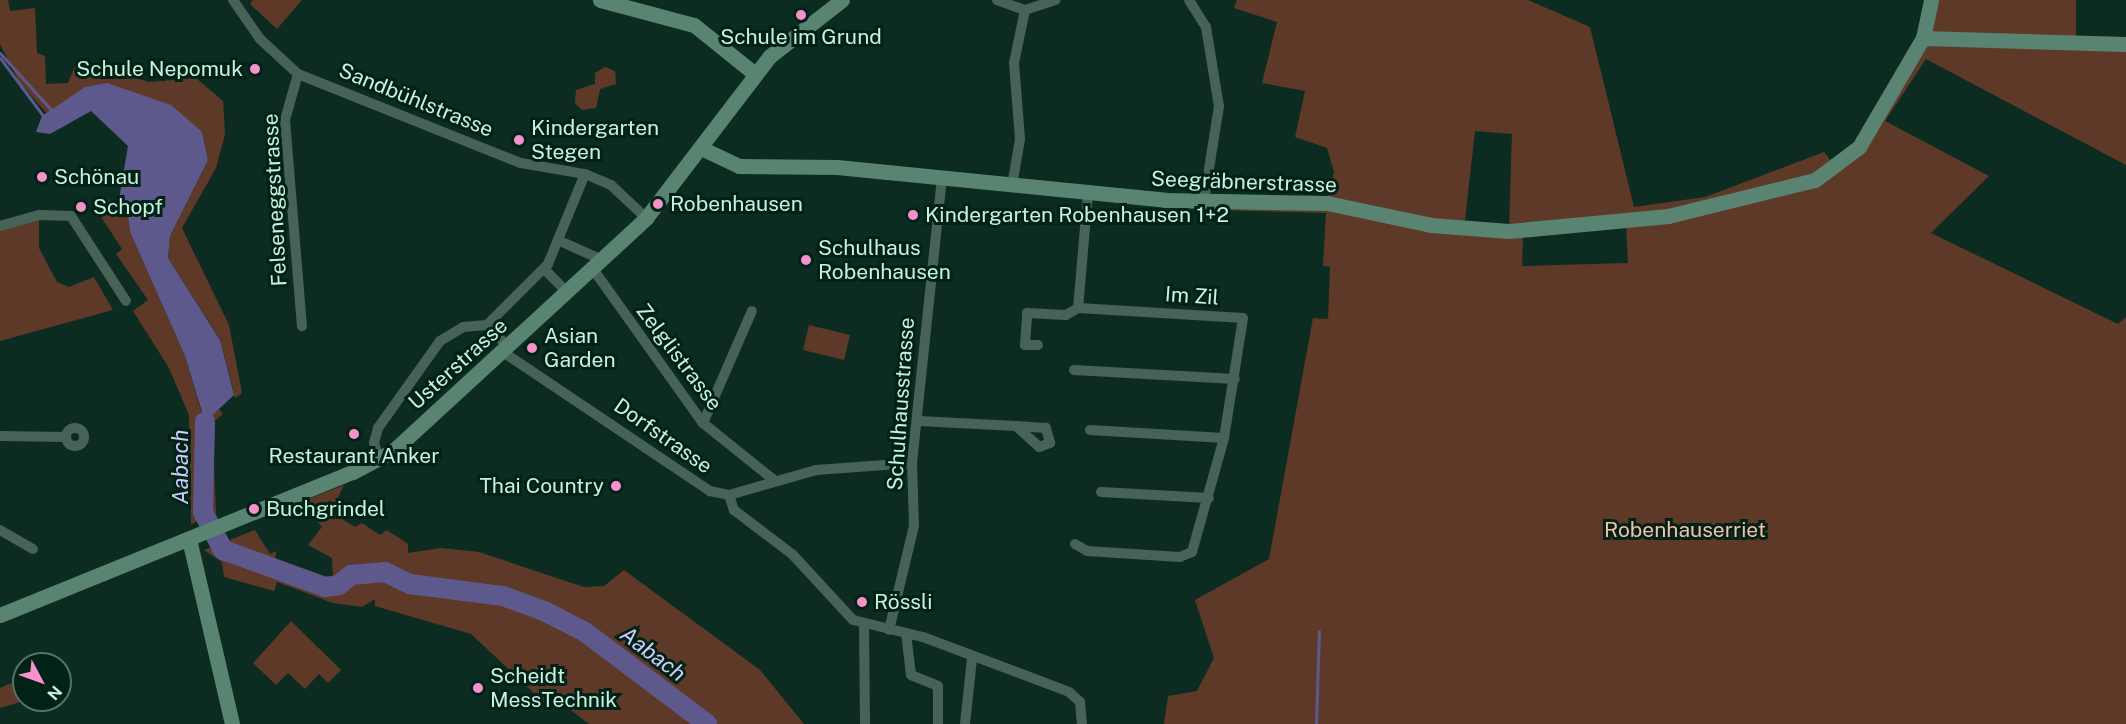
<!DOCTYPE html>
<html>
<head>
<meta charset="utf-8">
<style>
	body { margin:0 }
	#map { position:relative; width:2126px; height:724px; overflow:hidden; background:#0d2c21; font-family:"Public Sans",sans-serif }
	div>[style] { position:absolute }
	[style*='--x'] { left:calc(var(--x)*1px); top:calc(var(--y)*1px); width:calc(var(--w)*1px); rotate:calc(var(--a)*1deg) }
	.green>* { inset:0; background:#5f3927 }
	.water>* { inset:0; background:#5d598d }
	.stream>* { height:3px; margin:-1.5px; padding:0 1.5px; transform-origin:1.5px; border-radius:1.5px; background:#5d598d }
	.river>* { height:20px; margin:-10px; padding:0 10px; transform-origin:10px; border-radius:10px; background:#5d598d }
	.street>* { height:10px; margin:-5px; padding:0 5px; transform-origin:5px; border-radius:5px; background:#476256 }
	.street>.ring { margin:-5px; padding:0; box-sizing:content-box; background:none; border:10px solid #476256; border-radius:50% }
	.secondary>* { height:15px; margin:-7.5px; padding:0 7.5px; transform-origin:7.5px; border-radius:7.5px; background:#598471 }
	.dots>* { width:16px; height:16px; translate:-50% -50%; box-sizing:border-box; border:3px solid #032217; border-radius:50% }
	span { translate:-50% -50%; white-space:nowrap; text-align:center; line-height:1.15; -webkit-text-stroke:6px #032217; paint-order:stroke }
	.poi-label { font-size:21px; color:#c6f2de }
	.right { translate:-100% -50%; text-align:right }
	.left { translate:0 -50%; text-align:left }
	.street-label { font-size:21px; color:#c6f2de }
	.park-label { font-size:21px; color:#f4c0a9 }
	.water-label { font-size:22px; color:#cecdfd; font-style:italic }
	.north { position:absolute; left:12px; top:652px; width:60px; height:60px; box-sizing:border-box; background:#032217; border:2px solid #517567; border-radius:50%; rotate:131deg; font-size:16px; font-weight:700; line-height:24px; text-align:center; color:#c6f2de }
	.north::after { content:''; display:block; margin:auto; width:21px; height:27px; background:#f890cb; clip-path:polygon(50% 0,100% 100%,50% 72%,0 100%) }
</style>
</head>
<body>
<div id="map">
	<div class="green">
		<div style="clip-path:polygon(0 0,8px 0,10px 11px,35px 8px,37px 53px,45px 56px,46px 84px,68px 83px,77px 61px,149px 82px,196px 78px,223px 101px,225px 134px,216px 168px,182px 228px,229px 325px,242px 393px,235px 398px,220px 339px,168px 258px,170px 236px,208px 160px,202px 132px,64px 105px,48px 115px,19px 82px,0 44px)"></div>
		<div style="clip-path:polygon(253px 0,302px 0,277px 29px,250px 4px)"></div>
		<div style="clip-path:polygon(evenodd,1237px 0,1528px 0,1590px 27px,1634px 207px,1705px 197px,1824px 152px,1836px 168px,1895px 86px,1932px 0,2076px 0,2076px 40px,2126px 44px,2126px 165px,1926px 59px,1885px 121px,1989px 176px,1931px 233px,2118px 324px,2126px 317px,2126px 724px,1164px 724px,1168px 696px,1197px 691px,1214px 658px,1195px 600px,1269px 559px,1313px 318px,1328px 319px,1330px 267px,1323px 266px,1326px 213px,1216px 210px,1204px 201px,1327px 203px,1334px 172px,1327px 148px,1295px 137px,1305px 91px,1262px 83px,1277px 22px,1234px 8px,1237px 0,1475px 131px,1512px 134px,1509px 230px,1464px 229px,1475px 131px,1237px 0,1626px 226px,1628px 263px,1522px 266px,1523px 236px,1626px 226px)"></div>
		<div style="clip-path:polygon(605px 67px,615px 71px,616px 84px,600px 89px,596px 108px,582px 110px,575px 103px,576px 90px,595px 84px,595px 73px)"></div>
		<div style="clip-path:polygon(109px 199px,128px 215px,130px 232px,185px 356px,204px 421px,219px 409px,223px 414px,212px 423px,216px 513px,191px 524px,189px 415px,169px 368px,133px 311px,148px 300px,116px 254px,122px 249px,96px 209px)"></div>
		<div style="clip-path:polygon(39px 215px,39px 248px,57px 282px,69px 287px,94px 277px,113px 310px,0 341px,0 226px)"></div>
		<div style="clip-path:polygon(809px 325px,850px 335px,844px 360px,803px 350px)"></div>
		<div style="clip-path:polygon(344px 485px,331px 512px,355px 527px,362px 523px,380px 535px,387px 530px,408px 544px,408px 553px,441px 548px,479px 552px,584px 587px,604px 586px,624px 570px,760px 670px,804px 724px,589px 724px,558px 700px,550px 708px,471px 634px,375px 606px,375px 599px,362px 607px,333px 603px,277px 582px,274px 591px,224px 577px,222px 562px,204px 550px,255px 530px,270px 554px,276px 551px,275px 563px,333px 584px,332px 558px,308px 545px,322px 527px,301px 502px)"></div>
		<div style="clip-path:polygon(291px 621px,341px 670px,328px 683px,319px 674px,305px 689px,288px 673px,276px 685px,253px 663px)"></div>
		<div style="clip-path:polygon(18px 680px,24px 683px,24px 701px,0 708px,0 688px)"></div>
	</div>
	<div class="water">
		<div style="clip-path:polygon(107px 83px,171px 105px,202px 132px,208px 160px,170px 236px,168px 258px,220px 340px,234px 395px,205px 422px,185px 356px,130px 232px,128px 216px,117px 211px,128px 146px,91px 111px,50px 134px,36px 132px,42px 116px,85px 87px)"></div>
	</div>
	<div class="stream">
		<div style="--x:0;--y:53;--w:81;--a:48"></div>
		<div style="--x:0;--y:58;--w:74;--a:53.3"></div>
		<div style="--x:1316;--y:724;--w:93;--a:-88.2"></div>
	</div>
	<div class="river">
		<div style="--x:205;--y:422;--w:90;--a:91.3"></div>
		<div style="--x:203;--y:512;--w:43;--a:62.2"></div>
		<div style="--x:223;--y:550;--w:109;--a:19.9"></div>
		<div style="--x:325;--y:587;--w:14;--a:-8"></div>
		<div style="--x:339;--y:585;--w:16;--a:-40"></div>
		<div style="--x:351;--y:575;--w:34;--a:-5"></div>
		<div style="--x:385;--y:572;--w:28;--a:26"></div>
		<div style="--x:410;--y:584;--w:94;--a:7.4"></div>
		<div style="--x:503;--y:596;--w:44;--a:20.1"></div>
		<div style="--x:544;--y:611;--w:46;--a:27.1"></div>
		<div style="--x:585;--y:632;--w:153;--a:37"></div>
	</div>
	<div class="street">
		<div style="--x:233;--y:0;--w:47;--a:55.3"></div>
		<div style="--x:260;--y:39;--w:52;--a:42.6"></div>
		<div style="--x:298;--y:74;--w:240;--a:21.8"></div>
		<div style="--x:521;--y:163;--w:65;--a:9.8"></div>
		<div style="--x:585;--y:174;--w:28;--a:23"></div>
		<div style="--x:611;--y:185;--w:48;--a:43.3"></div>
		<div style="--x:997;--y:0;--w:30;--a:20"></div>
		<div style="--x:1025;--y:10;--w:32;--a:-18"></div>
		<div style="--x:1189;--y:0;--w:32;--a:58"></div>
		<div style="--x:1206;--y:27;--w:80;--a:80.7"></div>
		<div style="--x:1219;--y:106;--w:96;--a:99"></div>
		<div style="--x:298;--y:74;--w:48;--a:105.8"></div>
		<div style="--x:285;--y:120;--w:207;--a:85.3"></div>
		<div style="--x:1012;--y:186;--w:48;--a:-80.3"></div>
		<div style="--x:1020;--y:139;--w:76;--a:-94.5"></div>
		<div style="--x:1014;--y:63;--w:54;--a:-78.3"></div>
		<div style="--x:0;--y:226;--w:41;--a:-15.8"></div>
		<div style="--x:39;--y:215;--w:32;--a:2"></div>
		<div style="--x:71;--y:216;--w:101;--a:57.1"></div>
		<div style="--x:560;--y:241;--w:46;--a:24.3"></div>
		<div style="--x:544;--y:269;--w:33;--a:45"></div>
		<div style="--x:593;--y:269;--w:189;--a:54.5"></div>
		<div style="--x:703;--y:423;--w:91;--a:38.8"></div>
		<div style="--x:487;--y:325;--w:86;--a:-45"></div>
		<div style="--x:548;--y:264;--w:97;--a:-67.7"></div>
		<div style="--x:1038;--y:345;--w:13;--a:180"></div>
		<div style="--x:1025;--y:345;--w:32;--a:-86"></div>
		<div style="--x:1027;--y:313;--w:39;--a:3"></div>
		<div style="--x:1066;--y:315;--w:14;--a:-30"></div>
		<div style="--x:503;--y:352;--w:249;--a:33.9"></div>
		<div style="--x:710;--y:491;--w:19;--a:12"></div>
		<div style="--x:729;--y:495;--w:91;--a:-16"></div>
		<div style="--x:816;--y:470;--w:96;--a:-4.2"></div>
		<div style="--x:1074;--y:370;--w:161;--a:3.2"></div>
		<div style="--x:919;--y:421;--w:97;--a:3"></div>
		<div style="--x:1016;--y:426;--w:31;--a:42"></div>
		<div style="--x:1039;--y:447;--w:12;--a:-20"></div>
		<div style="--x:1050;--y:443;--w:16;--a:-105"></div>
		<div style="--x:1046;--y:428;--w:30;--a:-176"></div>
		<div style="--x:703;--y:423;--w:122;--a:-66.4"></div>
		<div class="ring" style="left:66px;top:428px;width:8px;height:8px"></div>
		<div style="--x:1090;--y:430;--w:134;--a:3.4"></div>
		<div style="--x:0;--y:436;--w:66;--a:0.9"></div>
		<div style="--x:379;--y:460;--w:18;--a:-106"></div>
		<div style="--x:374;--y:443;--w:16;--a:-75"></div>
		<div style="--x:378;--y:428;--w:107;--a:-54.5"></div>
		<div style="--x:440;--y:341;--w:27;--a:-31"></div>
		<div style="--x:463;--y:327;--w:24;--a:-5"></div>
		<div style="--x:487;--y:325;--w:30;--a:46"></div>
		<div style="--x:1101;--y:492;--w:108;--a:3.2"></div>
		<div style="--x:729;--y:495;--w:16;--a:72"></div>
		<div style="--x:734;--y:510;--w:74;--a:37.3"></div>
		<div style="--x:793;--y:555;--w:88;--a:47.3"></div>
		<div style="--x:853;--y:620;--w:72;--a:13.7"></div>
		<div style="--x:923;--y:637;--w:156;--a:20.6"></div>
		<div style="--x:1069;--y:692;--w:15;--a:42"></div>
		<div style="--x:1080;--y:702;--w:22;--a:85"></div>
		<div style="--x:0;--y:530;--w:38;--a:30"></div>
		<div style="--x:1075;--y:544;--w:14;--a:30"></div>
		<div style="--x:1087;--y:551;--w:93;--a:3.7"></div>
		<div style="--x:1180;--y:557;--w:13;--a:-23"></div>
		<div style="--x:1192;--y:552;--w:118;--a:-74.3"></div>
		<div style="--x:1224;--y:438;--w:121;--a:-81"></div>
		<div style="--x:1243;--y:318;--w:165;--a:-176.5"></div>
		<div style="--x:1078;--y:308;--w:114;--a:-85"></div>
		<div style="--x:864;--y:626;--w:98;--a:89.4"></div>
		<div style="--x:889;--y:630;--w:107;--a:-76.5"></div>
		<div style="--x:914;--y:526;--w:63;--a:-91.8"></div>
		<div style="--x:912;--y:463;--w:286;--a:-84"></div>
		<div style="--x:906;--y:633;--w:42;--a:83.2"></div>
		<div style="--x:911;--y:675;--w:29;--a:22"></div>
		<div style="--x:938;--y:686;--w:38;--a:90"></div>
		<div style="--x:965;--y:724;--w:66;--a:-83.9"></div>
	</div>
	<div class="secondary">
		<div style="--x:600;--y:0;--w:97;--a:14.9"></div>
		<div style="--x:694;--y:25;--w:78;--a:38.8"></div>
		<div style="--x:1923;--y:38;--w:39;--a:-78"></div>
		<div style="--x:701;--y:148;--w:42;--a:25.3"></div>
		<div style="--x:739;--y:166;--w:98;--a:0.6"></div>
		<div style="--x:837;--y:167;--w:330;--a:5.7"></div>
		<div style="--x:1165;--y:200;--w:162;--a:1.1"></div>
		<div style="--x:1327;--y:203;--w:106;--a:11.9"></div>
		<div style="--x:1431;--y:225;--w:78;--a:4.4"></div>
		<div style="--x:1509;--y:231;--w:160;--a:-5.4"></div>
		<div style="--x:1668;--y:216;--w:151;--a:-13.8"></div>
		<div style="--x:1815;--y:180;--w:55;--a:-36.9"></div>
		<div style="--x:1859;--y:147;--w:126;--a:-59.6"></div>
		<div style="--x:1923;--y:38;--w:203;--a:1.7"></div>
		<div style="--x:189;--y:539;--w:190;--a:76.9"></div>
		<div style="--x:0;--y:615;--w:381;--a:-22.1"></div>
		<div style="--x:353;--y:472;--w:47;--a:-28.2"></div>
		<div style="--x:394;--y:450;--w:343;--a:-42.6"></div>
		<div style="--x:646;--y:218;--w:204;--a:-52.6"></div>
		<div style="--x:770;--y:56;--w:91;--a:-37.9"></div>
	</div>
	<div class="dots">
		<div style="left:801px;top:15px;background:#f890cb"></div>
		<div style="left:255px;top:69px;background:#f890cb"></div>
		<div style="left:519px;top:140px;background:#f890cb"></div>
		<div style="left:42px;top:177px;background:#f890cb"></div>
		<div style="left:658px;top:204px;background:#f890cb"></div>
		<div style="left:81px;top:207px;background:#f890cb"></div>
		<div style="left:913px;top:215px;background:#f890cb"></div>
		<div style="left:806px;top:260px;background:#f890cb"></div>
		<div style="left:532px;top:348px;background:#f890cb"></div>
		<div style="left:354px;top:434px;background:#f890cb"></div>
		<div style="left:616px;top:486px;background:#f890cb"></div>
		<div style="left:254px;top:509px;background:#f890cb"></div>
		<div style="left:862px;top:602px;background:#f890cb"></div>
		<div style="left:478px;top:688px;background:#f890cb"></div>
	</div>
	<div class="poi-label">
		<span style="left:801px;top:37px">Schule im Grund</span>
		<span class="right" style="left:243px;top:69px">Schule Nepomuk</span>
		<span class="left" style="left:531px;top:140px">Kindergarten<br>Stegen</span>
		<span class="left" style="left:54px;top:177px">Schönau</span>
		<span class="left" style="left:670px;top:204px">Robenhausen</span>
		<span class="left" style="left:93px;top:207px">Schopf</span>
		<span class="left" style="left:925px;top:215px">Kindergarten Robenhausen 1+2</span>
		<span class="left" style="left:818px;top:260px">Schulhaus<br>Robenhausen</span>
		<span class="left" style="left:544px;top:348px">Asian<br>Garden</span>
		<span style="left:354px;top:456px">Restaurant Anker</span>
		<span class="right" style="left:604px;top:486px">Thai Country</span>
		<span class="left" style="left:266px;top:509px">Buchgrindel</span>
		<span class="left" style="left:874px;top:602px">Rössli</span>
		<span class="left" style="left:490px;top:688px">Scheidt<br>MessTechnik</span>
	</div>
	<div class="street-label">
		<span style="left:416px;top:100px;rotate:22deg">Sandbühlstrasse</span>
		<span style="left:1244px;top:182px;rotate:2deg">Seegräbnerstrasse</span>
		<span style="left:275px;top:200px;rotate:-93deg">Felseneggstrasse</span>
		<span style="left:1192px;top:296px;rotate:4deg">Im Zil</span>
		<span style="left:679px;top:357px;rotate:53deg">Zelglistrasse</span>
		<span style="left:458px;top:364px;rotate:-42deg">Usterstrasse</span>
		<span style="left:901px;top:404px;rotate:-86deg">Schulhausstrasse</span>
		<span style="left:663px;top:436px;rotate:35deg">Dorfstrasse</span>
	</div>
	<div class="park-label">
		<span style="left:1685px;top:530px">Robenhauserriet</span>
	</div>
	<div class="water-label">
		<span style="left:181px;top:467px;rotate:-90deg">Aabach</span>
		<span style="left:653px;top:654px;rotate:37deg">Aabach</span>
	</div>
	<div class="north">N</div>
</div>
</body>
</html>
